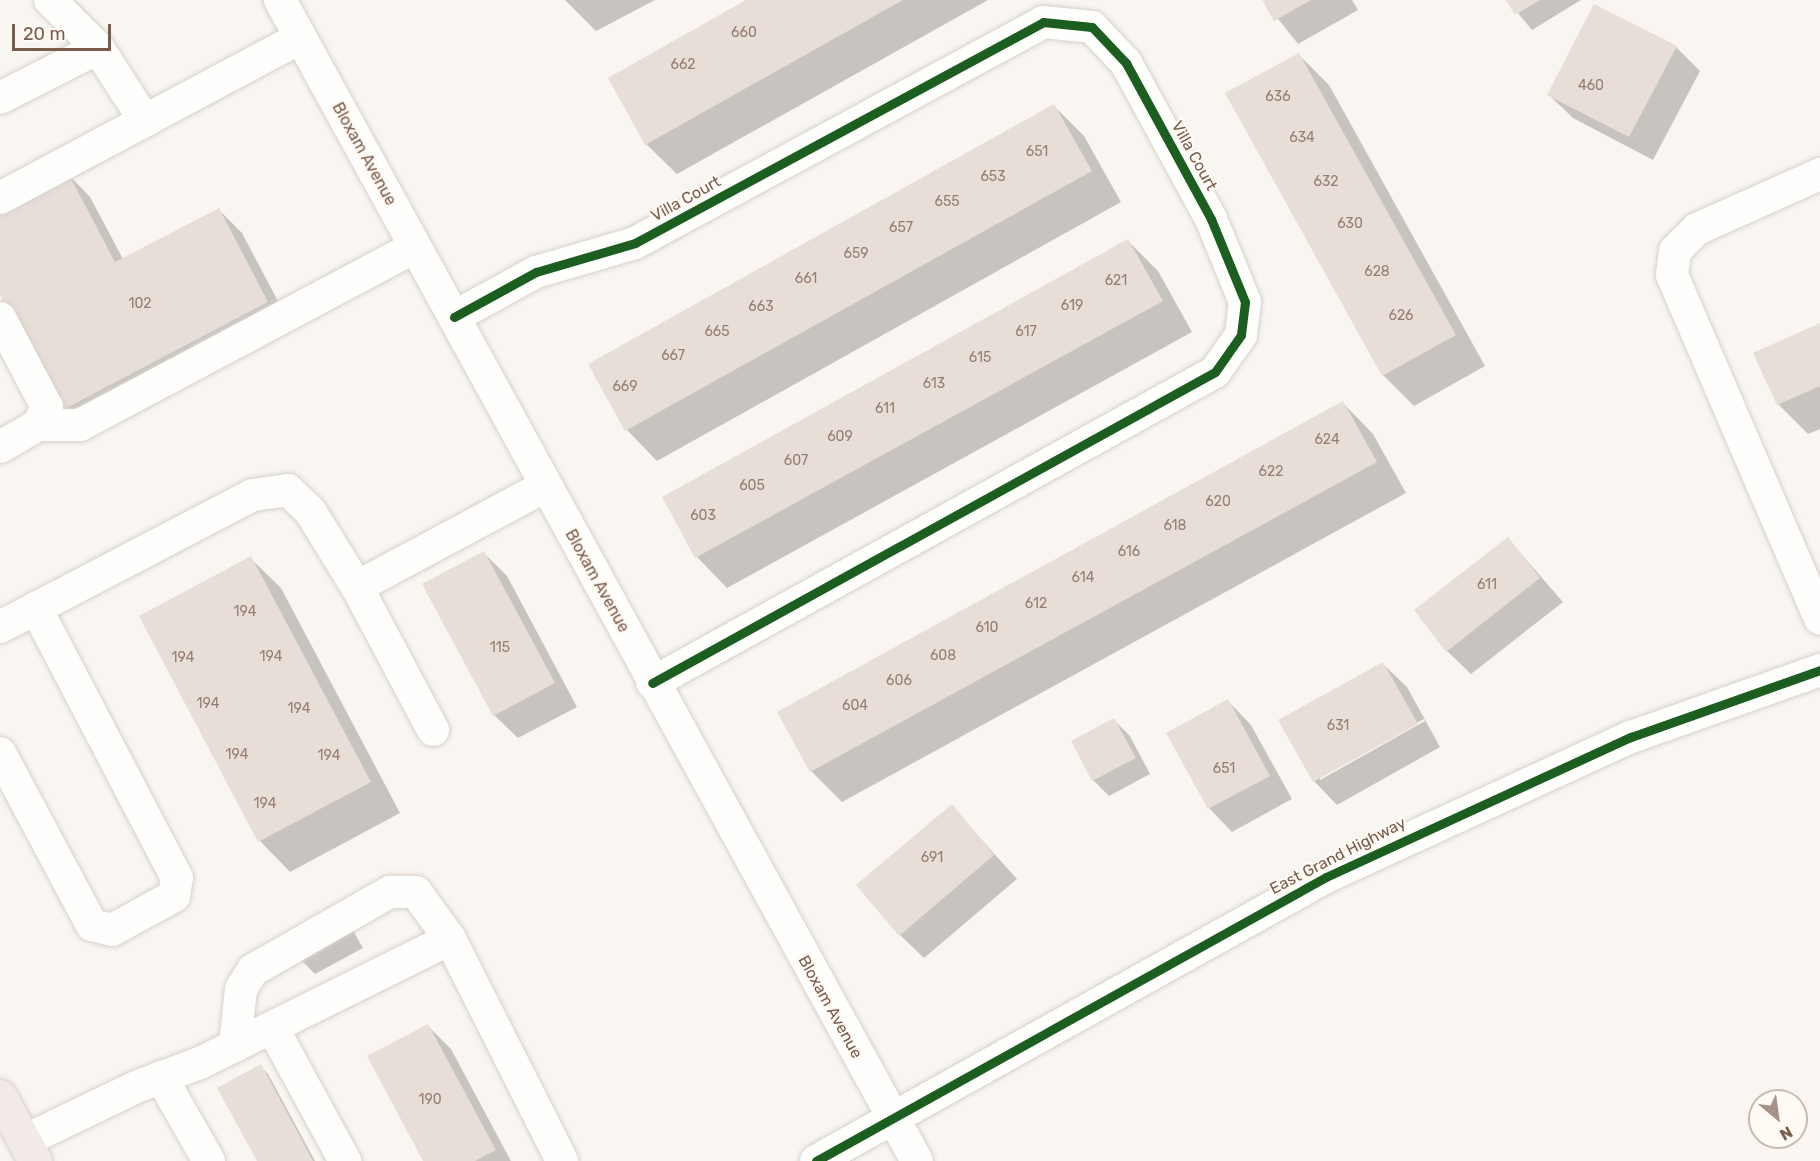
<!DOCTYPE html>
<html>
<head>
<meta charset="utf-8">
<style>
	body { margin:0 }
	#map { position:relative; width:1820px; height:1161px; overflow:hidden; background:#f9f5f0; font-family:Rubik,sans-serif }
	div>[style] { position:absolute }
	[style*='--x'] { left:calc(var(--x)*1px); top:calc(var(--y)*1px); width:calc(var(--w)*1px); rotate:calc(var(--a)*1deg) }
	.shadow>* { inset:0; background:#0003 }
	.building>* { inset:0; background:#e6ded7 }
	.roads { filter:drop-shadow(0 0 2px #d7d1cb) drop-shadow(0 0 2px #d7d1cb) }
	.minor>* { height:32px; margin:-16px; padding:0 16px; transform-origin:16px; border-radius:16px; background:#fefefd }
	.highway>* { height:33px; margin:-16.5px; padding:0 16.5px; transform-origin:16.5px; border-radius:16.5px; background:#f2eae7 }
	.cycleway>* { height:9px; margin:-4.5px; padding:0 4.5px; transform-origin:4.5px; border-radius:4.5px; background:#1b5e20 }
	span { translate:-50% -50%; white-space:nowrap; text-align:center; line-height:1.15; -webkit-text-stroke:5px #fffaf3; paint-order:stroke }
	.number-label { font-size:14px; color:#977e72 }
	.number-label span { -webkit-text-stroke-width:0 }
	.street-label { font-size:16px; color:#7a5c4d }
	.north { position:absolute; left:1748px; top:1089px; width:60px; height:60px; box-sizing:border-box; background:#fffaf3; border:2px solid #cabbb1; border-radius:50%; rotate:151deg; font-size:16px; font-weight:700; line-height:24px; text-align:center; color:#7a5c4d }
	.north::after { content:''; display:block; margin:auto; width:21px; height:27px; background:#a69286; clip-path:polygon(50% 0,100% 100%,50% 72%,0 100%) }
	.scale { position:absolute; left:12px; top:24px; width:99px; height:27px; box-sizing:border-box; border:3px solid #7a5c4d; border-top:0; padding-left:8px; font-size:18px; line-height:21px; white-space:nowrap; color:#7a5c4d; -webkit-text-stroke:4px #fffaf3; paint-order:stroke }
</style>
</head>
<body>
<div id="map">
	<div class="shadow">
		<div style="clip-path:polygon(565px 0,655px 0,596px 31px)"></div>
		<div style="clip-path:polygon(749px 0,988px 0,677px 174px,646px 144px)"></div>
		<div style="clip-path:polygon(1263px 0,1352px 0,1358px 10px,1298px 44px)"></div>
		<div style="clip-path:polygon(1507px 0,1581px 0,1532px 30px)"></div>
		<div style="clip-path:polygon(1676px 47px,1700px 71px,1653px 160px,1573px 118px,1549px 95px)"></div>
		<div style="clip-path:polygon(1298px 54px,1329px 85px,1485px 366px,1414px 406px,1383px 375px)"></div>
		<div style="clip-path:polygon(1054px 106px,1084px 136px,1121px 202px,657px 461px,627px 430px,590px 365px)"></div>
		<div style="clip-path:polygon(67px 173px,90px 197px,123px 259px,219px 210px,242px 233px,291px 326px,86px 434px,62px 410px,0 292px)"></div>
		<div style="clip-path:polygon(1128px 241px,1158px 271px,1192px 332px,727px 588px,697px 557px,664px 497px)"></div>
		<div style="clip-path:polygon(1820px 324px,1820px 429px,1808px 434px,1778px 404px)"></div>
		<div style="clip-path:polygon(1343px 403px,1373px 434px,1406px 493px,842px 802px,811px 771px,779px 712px)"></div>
		<div style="clip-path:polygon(1508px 539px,1563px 602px,1471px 674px,1447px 651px)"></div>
		<div style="clip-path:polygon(484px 553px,507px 576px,577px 707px,518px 738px,494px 715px)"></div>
		<div style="clip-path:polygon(250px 558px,281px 588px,400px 813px,290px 872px,260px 841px)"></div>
		<div style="clip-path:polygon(evenodd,1383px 664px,1407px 687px,1440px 747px,1337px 805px,1314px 781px,1383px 664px,1424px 719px,1425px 721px,1320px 780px,1320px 776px,1424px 719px)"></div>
		<div style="clip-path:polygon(1228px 701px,1251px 725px,1292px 799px,1232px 832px,1209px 808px)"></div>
		<div style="clip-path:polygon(1114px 720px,1130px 736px,1150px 774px,1109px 796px,1093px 780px)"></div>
		<div style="clip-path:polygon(951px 806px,1017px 879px,924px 958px,900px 935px)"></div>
		<div style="clip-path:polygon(351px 927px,363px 948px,315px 974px,299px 958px)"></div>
		<div style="clip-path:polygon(428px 1026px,451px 1049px,511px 1161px,424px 1161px)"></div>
		<div style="clip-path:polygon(260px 1066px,268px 1074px,315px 1161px,259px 1161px)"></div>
	</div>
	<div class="building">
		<div style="clip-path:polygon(746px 0,903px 0,645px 145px,608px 78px)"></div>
		<div style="clip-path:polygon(1262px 0,1311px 0,1274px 21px)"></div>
		<div style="clip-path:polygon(1506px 0,1540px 0,1515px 15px)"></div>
		<div style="clip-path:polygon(1594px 4px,1677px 46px,1629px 137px,1547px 95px)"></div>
		<div style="clip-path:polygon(1299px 53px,1456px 335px,1382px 376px,1225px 93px)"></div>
		<div style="clip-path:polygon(1054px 104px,1092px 171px,625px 431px,588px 364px)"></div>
		<div style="clip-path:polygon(67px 171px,115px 262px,219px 208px,268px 302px,61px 411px,0 295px,0 206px)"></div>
		<div style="clip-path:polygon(1128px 239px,1163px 301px,695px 558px,662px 497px)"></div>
		<div style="clip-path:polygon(1820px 323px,1820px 386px,1777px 405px,1753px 353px)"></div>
		<div style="clip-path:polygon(1343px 401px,1377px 462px,810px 772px,777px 712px)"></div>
		<div style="clip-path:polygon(1508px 537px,1540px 578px,1446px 652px,1414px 610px)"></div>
		<div style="clip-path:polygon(484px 551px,555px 683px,493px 716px,422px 584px)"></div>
		<div style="clip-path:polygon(251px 556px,371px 782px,258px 842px,139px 616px)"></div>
		<div style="clip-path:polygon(1383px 662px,1418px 724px,1313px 782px,1278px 720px)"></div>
		<div style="clip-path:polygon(1228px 699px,1270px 776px,1208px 809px,1166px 733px)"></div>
		<div style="clip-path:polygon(1114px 718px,1136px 758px,1092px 781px,1071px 741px)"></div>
		<div style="clip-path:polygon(952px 804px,994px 855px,899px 936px,856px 885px)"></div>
		<div style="clip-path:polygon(428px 1024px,496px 1150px,475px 1161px,423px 1161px,367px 1056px)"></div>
		<div style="clip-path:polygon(261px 1064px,313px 1161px,257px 1161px,217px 1088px)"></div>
	</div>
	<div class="roads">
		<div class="minor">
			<div style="--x:50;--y:0;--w:68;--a:45"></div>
			<div style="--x:98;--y:48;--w:87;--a:57.2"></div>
			<div style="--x:280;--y:0;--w:1324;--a:61.25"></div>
			<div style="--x:0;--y:98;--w:110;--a:-27"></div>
			<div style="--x:1820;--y:174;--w:135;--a:155.9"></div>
			<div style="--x:1697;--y:229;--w:31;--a:135"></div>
			<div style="--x:1675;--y:251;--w:24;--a:97"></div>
			<div style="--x:1672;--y:275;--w:374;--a:66.7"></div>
			<div style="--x:0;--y:198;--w:340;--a:-28.1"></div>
			<div style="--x:454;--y:317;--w:94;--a:-28.8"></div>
			<div style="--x:536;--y:272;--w:103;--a:-16.3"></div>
			<div style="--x:635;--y:243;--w:464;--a:-28.4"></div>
			<div style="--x:1043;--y:22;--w:49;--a:5.8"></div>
			<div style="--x:1092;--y:27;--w:50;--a:46.6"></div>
			<div style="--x:1126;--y:63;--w:178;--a:61.4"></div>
			<div style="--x:1211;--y:219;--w:90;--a:67.7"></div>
			<div style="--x:1245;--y:302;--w:33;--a:97"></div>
			<div style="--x:1241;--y:335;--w:45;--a:125.1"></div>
			<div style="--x:1215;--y:372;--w:643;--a:151.08"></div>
			<div style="--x:0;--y:318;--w:101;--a:62.2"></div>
			<div style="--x:47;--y:407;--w:20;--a:117"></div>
			<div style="--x:38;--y:425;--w:44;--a:149.9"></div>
			<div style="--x:38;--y:425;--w:42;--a:0"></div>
			<div style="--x:80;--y:425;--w:379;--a:-28"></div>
			<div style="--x:357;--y:587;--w:162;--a:62"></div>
			<div style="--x:0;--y:627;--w:285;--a:-27.6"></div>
			<div style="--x:253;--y:495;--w:35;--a:-8"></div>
			<div style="--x:288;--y:490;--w:30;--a:44"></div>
			<div style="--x:310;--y:511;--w:89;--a:58.3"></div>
			<div style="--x:357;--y:587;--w:213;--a:-28.2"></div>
			<div style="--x:0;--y:753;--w:195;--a:61.9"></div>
			<div style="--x:92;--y:925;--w:21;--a:14"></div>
			<div style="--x:112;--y:930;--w:71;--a:-28.7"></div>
			<div style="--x:174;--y:896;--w:18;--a:-81"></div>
			<div style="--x:177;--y:878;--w:305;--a:-117.6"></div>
			<div style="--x:272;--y:1027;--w:153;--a:61.4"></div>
			<div style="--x:235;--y:1046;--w:57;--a:-84"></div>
			<div style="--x:241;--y:989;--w:22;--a:-58"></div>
			<div style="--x:253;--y:970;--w:158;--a:-29.7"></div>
			<div style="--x:390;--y:892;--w:26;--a:0"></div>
			<div style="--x:416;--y:892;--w:58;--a:54.1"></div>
			<div style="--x:450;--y:939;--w:249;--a:63.2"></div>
			<div style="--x:161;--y:1077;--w:97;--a:60.3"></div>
			<div style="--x:24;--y:1141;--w:124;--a:-25.7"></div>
			<div style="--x:136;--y:1087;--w:68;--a:-20.6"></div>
			<div style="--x:200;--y:1063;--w:279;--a:-26.4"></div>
			<div style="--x:816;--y:1161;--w:584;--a:-29.11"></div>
			<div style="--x:1326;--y:877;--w:336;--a:-24.7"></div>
			<div style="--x:1631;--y:737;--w:201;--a:-19.5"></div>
		</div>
		<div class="highway">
			<div style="--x:0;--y:1096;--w:74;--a:61.7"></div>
		</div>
	</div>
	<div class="cycleway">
		<div style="--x:454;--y:317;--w:94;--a:-28.8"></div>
		<div style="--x:536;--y:272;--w:103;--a:-16.3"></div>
		<div style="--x:635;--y:243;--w:464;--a:-28.4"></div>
		<div style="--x:1043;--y:22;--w:49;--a:5.8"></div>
		<div style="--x:1092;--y:27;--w:50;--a:46.6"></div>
		<div style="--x:1126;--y:63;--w:178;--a:61.4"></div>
		<div style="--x:1211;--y:219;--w:90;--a:67.7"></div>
		<div style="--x:1245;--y:302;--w:33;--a:97"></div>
		<div style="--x:1241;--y:335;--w:45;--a:125.1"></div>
		<div style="--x:1215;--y:372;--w:643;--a:151.08"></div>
		<div style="--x:816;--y:1161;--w:584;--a:-29.11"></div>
		<div style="--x:1326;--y:877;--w:336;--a:-24.7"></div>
		<div style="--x:1631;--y:737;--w:201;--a:-19.5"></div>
	</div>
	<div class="number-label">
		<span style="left:744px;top:33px">660</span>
		<span style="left:683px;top:65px">662</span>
		<span style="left:1591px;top:86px">460</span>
		<span style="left:1278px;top:97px">636</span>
		<span style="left:1302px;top:138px">634</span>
		<span style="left:1037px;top:152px">651</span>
		<span style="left:993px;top:177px">653</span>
		<span style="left:1326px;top:182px">632</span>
		<span style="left:947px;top:202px">655</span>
		<span style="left:1350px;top:224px">630</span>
		<span style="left:901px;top:228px">657</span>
		<span style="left:856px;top:254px">659</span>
		<span style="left:1377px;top:272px">628</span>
		<span style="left:806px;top:279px">661</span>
		<span style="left:1116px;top:281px">621</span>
		<span style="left:140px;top:304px">102</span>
		<span style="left:1072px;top:306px">619</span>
		<span style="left:761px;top:307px">663</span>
		<span style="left:1401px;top:316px">626</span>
		<span style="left:717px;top:332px">665</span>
		<span style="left:1026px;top:332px">617</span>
		<span style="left:673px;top:356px">667</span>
		<span style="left:980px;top:358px">615</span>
		<span style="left:934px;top:384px">613</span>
		<span style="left:625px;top:387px">669</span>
		<span style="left:885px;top:409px">611</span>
		<span style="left:840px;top:437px">609</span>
		<span style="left:1327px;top:440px">624</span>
		<span style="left:796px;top:461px">607</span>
		<span style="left:1271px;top:472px">622</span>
		<span style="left:752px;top:486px">605</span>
		<span style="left:1218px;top:502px">620</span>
		<span style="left:703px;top:516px">603</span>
		<span style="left:1175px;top:526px">618</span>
		<span style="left:1129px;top:552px">616</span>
		<span style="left:1083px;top:578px">614</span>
		<span style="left:1487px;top:585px">611</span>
		<span style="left:1036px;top:604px">612</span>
		<span style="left:245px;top:612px">194</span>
		<span style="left:987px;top:628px">610</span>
		<span style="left:500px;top:648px">115</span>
		<span style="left:943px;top:656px">608</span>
		<span style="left:271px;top:657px">194</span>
		<span style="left:183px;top:658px">194</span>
		<span style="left:899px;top:681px">606</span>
		<span style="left:208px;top:704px">194</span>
		<span style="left:855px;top:706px">604</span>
		<span style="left:299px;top:709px">194</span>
		<span style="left:1338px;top:726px">631</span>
		<span style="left:237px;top:755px">194</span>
		<span style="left:329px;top:756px">194</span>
		<span style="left:1224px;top:769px">651</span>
		<span style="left:265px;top:804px">194</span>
		<span style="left:932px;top:858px">691</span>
		<span style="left:430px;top:1100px">190</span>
	</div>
	<div class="street-label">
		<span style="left:364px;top:154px;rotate:61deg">Bloxam Avenue</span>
		<span style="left:1194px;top:156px;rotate:61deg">Villa Court</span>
		<span style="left:686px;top:199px;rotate:-29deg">Villa Court</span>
		<span style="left:597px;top:581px;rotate:61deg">Bloxam Avenue</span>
		<span style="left:1338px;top:856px;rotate:-27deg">East Grand Highway</span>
		<span style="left:830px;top:1007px;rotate:61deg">Bloxam Avenue</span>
	</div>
	<div class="north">N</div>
	<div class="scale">20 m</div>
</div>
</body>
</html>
